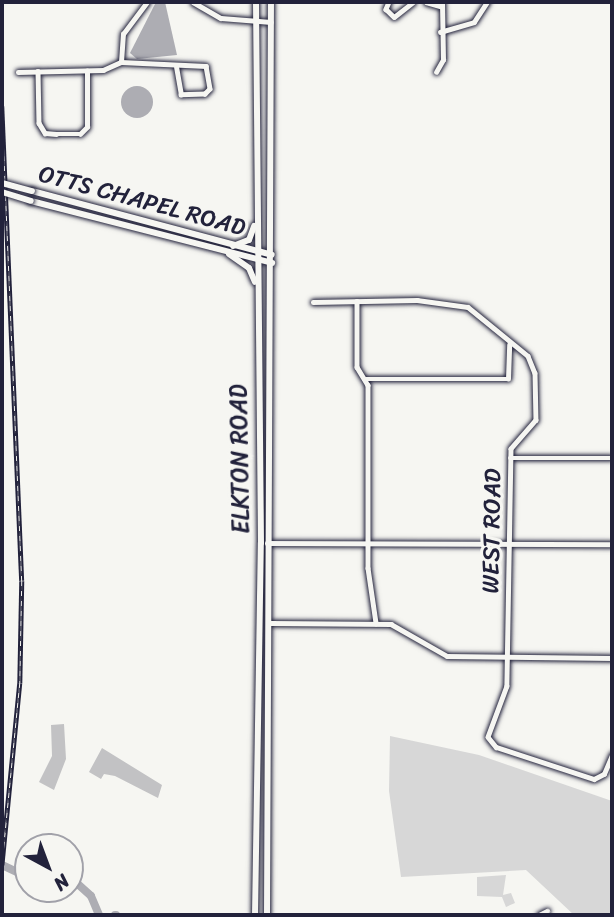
<!DOCTYPE html>
<html>
<head>
<meta charset="utf-8">
<style>
	body { margin:0 }
	#map { position:relative; width:614px; height:917px; overflow:hidden; background:#f6f6f2; font-family:Sriracha,sans-serif }
	div>[style] { position:absolute }
	[style*='--x'] { left:calc(var(--x)*1px); top:calc(var(--y)*1px); width:calc(var(--w)*1px); rotate:calc(var(--a)*1deg) }
	.green>* { inset:0; background:#d7d7d7 }
	.water>* { inset:0; background:#adadb3 }
	.round { border-radius:50% }
	.river>* { height:8px; margin:-4px; padding:0 4px; transform-origin:4px; border-radius:4px; background:#adadb3 }
	.building>* { inset:0; background:#c2c2c4 }
	.roads { filter:drop-shadow(0 0 2px #22223b) drop-shadow(0 0 2px #22223b) }
	.minor>* { height:4.5px; margin:-2.25px; padding:0 2.25px; transform-origin:2.25px; border-radius:2.25px; background:#f6f6f2 }
	.secondary>* { height:6px; margin:-3px; padding:0 3px; transform-origin:3px; border-radius:3px; background:#f6f6f2 }
	.primary>* { height:6px; margin:-3px; padding:0 3px; transform-origin:3px; border-radius:3px; background:#f6f6f2 }
	.rail>* { height:4.5px; margin-top:-2.25px; transform-origin:0; background:repeating-linear-gradient(90deg,#f6f6f2 0 5px,#22223b 0 10px); box-sizing:border-box; border-block:2px solid #22223b }
	.bridges { filter:drop-shadow(0 0 2px #22223b) drop-shadow(0 0 2px #22223b) }
	.secondary-bridge>* { height:6px; margin:-3px; padding:0 3px; transform-origin:3px; border-radius:3px; background:#f6f6f2 }
	span { translate:-50% -50%; white-space:nowrap; text-align:center; line-height:1.15; -webkit-text-stroke:6px #f6f6f2; paint-order:stroke }
	.street-label { font-size:24px; color:#22223b }
	.frame { position:absolute; inset:0; border:4px solid #22223b; pointer-events:none }
	.north { position:absolute; left:14px; top:833px; width:70px; height:70px; box-sizing:border-box; background:#f6f6f2; border:2px solid #a1a1a9; border-radius:50%; rotate:139deg; font-size:19px; font-weight:700; line-height:28px; text-align:center; color:#22223b }
	.north::after { content:''; display:block; margin:auto; width:24px; height:32px; background:#22223b; clip-path:polygon(50% 0,100% 100%,50% 72%,0 100%) }
</style>
</head>
<body>
<div id="map">
	<div class="green">
		<div style="clip-path:polygon(390px 736px,479px 755px,612px 801px,612px 915px,574px 915px,526px 870px,401px 877px,389px 791px)"></div>
		<div style="clip-path:polygon(506px 875px,503px 895px,511px 893px,515px 903px,506px 907px,502px 897px,477px 896px,477px 877px)"></div>
	</div>
	<div class="water">
		<div style="clip-path:polygon(156px 2px,165px 2px,177px 55px,137px 59px,130px 53px)"></div>
		<div class="round" style="left:121px;top:86px;width:32px;height:32px"></div>
	</div>
	<div class="river">
		<div style="--x:2;--y:865;--w:29;--a:25"></div>
		<div style="--x:70;--y:877;--w:28;--a:42"></div>
		<div style="--x:91;--y:896;--w:21;--a:67"></div>
		<div style="--x:115;--y:915;--w:1;--a:0"></div>
	</div>
	<div class="building">
		<div style="clip-path:polygon(64px 724px,66px 759px,54px 790px,39px 782px,52px 756px,51px 725px)"></div>
		<div style="clip-path:polygon(102px 748px,162px 785px,158px 798px,115px 776px,104px 774px,101px 779px,89px 772px)"></div>
	</div>
	<div class="roads">
		<div class="minor">
			<div style="--x:193;--y:2;--w:32;--a:30"></div>
			<div style="--x:221;--y:18;--w:50;--a:4.6"></div>
			<div style="--x:389;--y:2;--w:8;--a:113"></div>
			<div style="--x:386;--y:9;--w:11;--a:45"></div>
			<div style="--x:394;--y:17;--w:24;--a:-38"></div>
			<div style="--x:426;--y:2;--w:15;--a:16"></div>
			<div style="--x:440;--y:32;--w:35;--a:-16"></div>
			<div style="--x:474;--y:22;--w:24;--a:-57"></div>
			<div style="--x:121;--y:62;--w:28;--a:-86"></div>
			<div style="--x:123;--y:34;--w:40;--a:-53"></div>
			<div style="--x:38;--y:71;--w:52;--a:88.9"></div>
			<div style="--x:39;--y:123;--w:12;--a:59"></div>
			<div style="--x:45;--y:133;--w:11;--a:5"></div>
			<div style="--x:56;--y:134;--w:24;--a:0"></div>
			<div style="--x:80;--y:134;--w:10;--a:-45"></div>
			<div style="--x:87;--y:127;--w:56;--a:-90"></div>
			<div style="--x:18;--y:72;--w:85;--a:-1.3"></div>
			<div style="--x:103;--y:70;--w:20;--a:-24"></div>
			<div style="--x:121;--y:62;--w:85;--a:2.7"></div>
			<div style="--x:206;--y:66;--w:23;--a:80"></div>
			<div style="--x:210;--y:89;--w:7;--a:135"></div>
			<div style="--x:205;--y:94;--w:24;--a:178"></div>
			<div style="--x:181;--y:95;--w:28;--a:-100"></div>
			<div style="--x:436;--y:72;--w:14;--a:-60"></div>
			<div style="--x:443;--y:60;--w:58;--a:-91"></div>
			<div style="--x:357;--y:301;--w:66;--a:90"></div>
			<div style="--x:357;--y:367;--w:21;--a:59"></div>
			<div style="--x:368;--y:385;--w:183;--a:90"></div>
			<div style="--x:368;--y:568;--w:56;--a:81.7"></div>
			<div style="--x:313;--y:302;--w:104;--a:-1.1"></div>
			<div style="--x:417;--y:300;--w:51;--a:7.8"></div>
			<div style="--x:468;--y:307;--w:77;--a:39.2"></div>
			<div style="--x:528;--y:356;--w:18;--a:68"></div>
			<div style="--x:535;--y:373;--w:47;--a:88.8"></div>
			<div style="--x:536;--y:420;--w:38;--a:131"></div>
			<div style="--x:511;--y:449;--w:237;--a:91"></div>
			<div style="--x:507;--y:686;--w:54;--a:110.4"></div>
			<div style="--x:488;--y:737;--w:13;--a:51"></div>
			<div style="--x:496;--y:747;--w:103;--a:18.1"></div>
			<div style="--x:594;--y:779;--w:11;--a:-27"></div>
			<div style="--x:604;--y:774;--w:21;--a:-67"></div>
			<div style="--x:364;--y:379;--w:144;--a:0"></div>
			<div style="--x:508;--y:379;--w:34;--a:-88"></div>
			<div style="--x:510;--y:458;--w:102;--a:0"></div>
			<div style="--x:267;--y:543;--w:345;--a:0.2"></div>
			<div style="--x:271;--y:623;--w:120;--a:0.5"></div>
			<div style="--x:391;--y:624;--w:64;--a:29.7"></div>
			<div style="--x:447;--y:656;--w:165;--a:0.7"></div>
			<div style="--x:539;--y:915;--w:9;--a:-27"></div>
		</div>
		<div class="secondary">
			<div style="--x:32;--y:191;--w:248;--a:14.9"></div>
			<div style="--x:31;--y:201;--w:249;--a:14.4"></div>
		</div>
		<div class="primary">
			<div style="--x:233;--y:246;--w:17;--a:-21"></div>
			<div style="--x:249;--y:240;--w:15;--a:-70"></div>
			<div style="--x:229;--y:254;--w:24;--a:35"></div>
			<div style="--x:249;--y:268;--w:15;--a:67"></div>
			<div style="--x:255;--y:915;--w:372;--a:-89.1"></div>
			<div style="--x:261;--y:543;--w:541;--a:-90.53"></div>
			<div style="--x:267;--y:915;--w:913;--a:-89.75"></div>
		</div>
	</div>
	<div class="rail">
		<div style="--x:2;--y:106;--w:475;--a:87.6"></div>
		<div style="--x:22;--y:581;--w:102;--a:91.1"></div>
		<div style="--x:20;--y:683;--w:183;--a:95.6"></div>
	</div>
	<div class="bridges">
		<div class="secondary-bridge">
			<div style="--x:2;--y:183;--w:31;--a:15"></div>
			<div style="--x:2;--y:192;--w:30;--a:17"></div>
		</div>
	</div>
	<div class="street-label">
		<span style="left:142px;top:201px;rotate:15deg">OTTS CHAPEL ROAD</span>
		<span style="left:240px;top:459px;rotate:-91deg">ELKTON ROAD</span>
		<span style="left:492px;top:531px;rotate:-89deg">WEST ROAD</span>
	</div>
	<div class="frame"></div>
	<div class="north">N</div>
</div>
</body>
</html>
